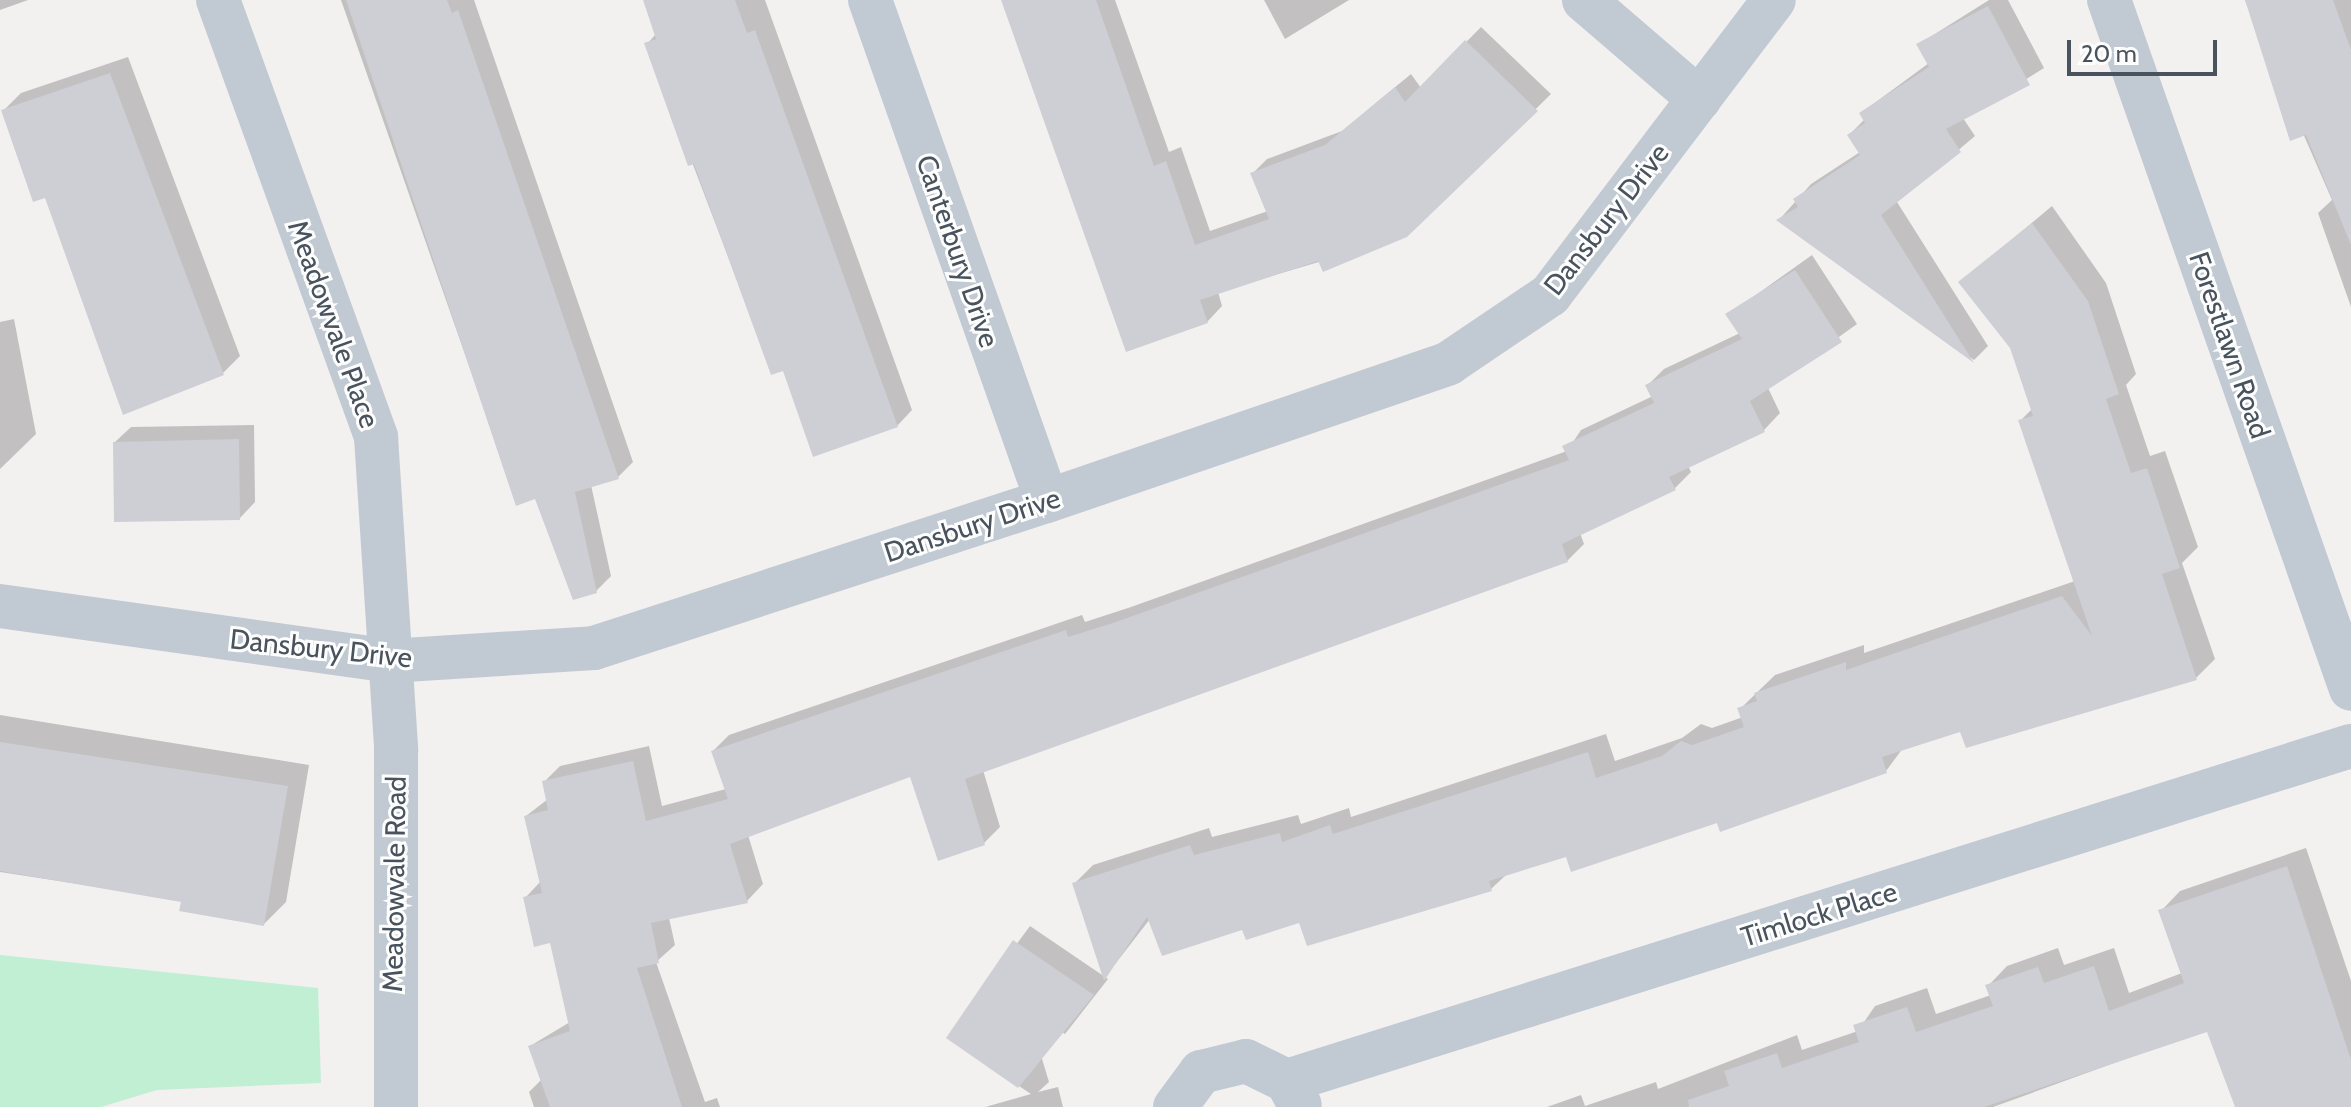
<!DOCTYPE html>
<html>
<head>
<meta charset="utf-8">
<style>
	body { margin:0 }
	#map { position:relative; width:2351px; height:1107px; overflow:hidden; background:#f3f0f0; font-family:Cabin,sans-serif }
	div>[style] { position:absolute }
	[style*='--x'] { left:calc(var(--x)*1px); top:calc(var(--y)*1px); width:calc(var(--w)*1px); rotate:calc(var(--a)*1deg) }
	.green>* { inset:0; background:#c0efd4 }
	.shadow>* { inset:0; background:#0003 }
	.building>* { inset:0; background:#cdcfd5 }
	.minor>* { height:44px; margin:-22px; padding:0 22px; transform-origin:22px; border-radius:22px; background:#c1cad2 }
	span { translate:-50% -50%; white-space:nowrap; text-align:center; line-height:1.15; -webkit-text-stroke:6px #fff; paint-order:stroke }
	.street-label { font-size:28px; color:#48535e }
	.scale { position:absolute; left:2067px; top:40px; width:150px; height:36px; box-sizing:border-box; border:4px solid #48535e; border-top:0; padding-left:10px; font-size:24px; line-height:28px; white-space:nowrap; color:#48535e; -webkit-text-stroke:6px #fff; paint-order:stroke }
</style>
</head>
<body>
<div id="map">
	<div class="green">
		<div style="clip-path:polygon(0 955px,318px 988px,321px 1083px,157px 1090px,101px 1107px,0 1107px)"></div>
	</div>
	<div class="shadow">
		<div style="clip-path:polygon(0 0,28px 0,0 10px)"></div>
		<div style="clip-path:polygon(341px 0,474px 0,633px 462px,618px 477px,591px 485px,611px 576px,596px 591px,536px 496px,517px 503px)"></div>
		<div style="clip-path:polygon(644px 0,765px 0,912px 410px,897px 426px,784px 368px,772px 372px,647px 44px,656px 34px)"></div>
		<div style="clip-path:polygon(1002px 0,1115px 0,1169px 152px,1181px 147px,1210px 231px,1268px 211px,1252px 174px,1267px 159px,1342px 131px,1411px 74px,1421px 88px,1481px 27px,1551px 94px,1406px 236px,1218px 292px,1222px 306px,1207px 322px)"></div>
		<div style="clip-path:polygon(1264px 0,1349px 0,1285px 39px)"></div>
		<div style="clip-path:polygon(1989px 0,2008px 0,2044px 68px,1963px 118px,1975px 136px,1897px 202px,1988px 346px,1974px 360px,1779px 220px,1811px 184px,1860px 152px,1849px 135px,1865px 119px,1861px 113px,1929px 63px,1919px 44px)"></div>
		<div style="clip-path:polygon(2245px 0,2351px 0,2351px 307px,2318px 213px,2332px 200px)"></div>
		<div style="clip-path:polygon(128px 57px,240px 356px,223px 373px,46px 195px,3px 111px,21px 93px)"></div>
		<div style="clip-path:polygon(2052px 206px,2106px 283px,2136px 374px,2126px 385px,2150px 456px,2165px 451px,2198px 547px,2182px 563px,2215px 659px,2196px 678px,1967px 746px,1962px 729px,1903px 748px,1886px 771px,1567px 854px,1507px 874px,1491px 889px,1308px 943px,1300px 920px,1244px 928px,1150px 919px,1105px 977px,1074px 884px,1093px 865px,1209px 828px,1212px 837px,1298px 815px,1301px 824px,1349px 808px,1351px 817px,1606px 734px,1615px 761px,1682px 738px,1701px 724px,1712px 728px,1743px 717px,1740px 709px,1775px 675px,1864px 645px,1864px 653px,2075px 581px,2020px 421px,2032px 409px,2012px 347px,1960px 283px)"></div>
		<div style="clip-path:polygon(1812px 255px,1857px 324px,1768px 388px,1780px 413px,1764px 430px,1688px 466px,1691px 472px,1674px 489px,1580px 533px,1584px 544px,1567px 561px,983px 770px,1000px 827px,984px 843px,911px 774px,748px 835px,763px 884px,747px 901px,669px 918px,675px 945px,656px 962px,705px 1102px,717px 1098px,720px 1107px,534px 1107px,529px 1092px,542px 1079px,530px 1046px,570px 1022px,552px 941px,525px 898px,541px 881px,526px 816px,548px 799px,544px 782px,560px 766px,649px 746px,662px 806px,726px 789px,713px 751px,729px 735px,1082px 615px,1085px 622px,1131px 607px,1567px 451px,1581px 430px,1653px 396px,1648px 385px,1664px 369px,1740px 333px,1728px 315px)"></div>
		<div style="clip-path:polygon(14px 319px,36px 434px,0 469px,0 322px)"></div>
		<div style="clip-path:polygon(254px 425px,255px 502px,240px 518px,115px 442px,131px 427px)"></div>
		<div style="clip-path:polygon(0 715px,309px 765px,286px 902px,264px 924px,183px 900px,0 872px)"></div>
		<div style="clip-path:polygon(2306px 848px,2351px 981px,2351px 1107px,2252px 1107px,2208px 1029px,1993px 1107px,1547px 1107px,1581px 1095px,1585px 1106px,1656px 1082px,1658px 1089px,1797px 1035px,1802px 1050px,1858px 1031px,1875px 1006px,1927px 988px,1936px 1014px,1991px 995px,1988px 986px,2007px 966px,2058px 948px,2064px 965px,2114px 948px,2129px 993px,2182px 973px,2161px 911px,2180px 891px)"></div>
		<div style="clip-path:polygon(1030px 926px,1108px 979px,1065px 1034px,1027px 1009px,1049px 1082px,1038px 1092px,1058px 1087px,1063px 1107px,985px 1107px,1031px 1094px,948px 1038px)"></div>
	</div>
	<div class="building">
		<div style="clip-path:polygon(346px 0,447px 0,452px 13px,458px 10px,619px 479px,575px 492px,597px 593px,573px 600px,535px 499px,516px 506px)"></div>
		<div style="clip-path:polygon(643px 0,735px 0,747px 33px,755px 30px,898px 427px,813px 457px,783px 371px,771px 375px,694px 164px,688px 166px,644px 43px,656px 39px)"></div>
		<div style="clip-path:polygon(1001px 0,1096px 0,1154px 166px,1166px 161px,1195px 245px,1269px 219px,1250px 173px,1325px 145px,1395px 87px,1405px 102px,1465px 40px,1538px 111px,1407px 237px,1323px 272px,1318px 261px,1200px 300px,1208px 323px,1126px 352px)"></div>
		<div style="clip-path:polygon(2245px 0,2333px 0,2351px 50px,2351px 245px,2306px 135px,2290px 141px)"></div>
		<div style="clip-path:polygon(1988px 6px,2030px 85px,1946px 129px,1961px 152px,1881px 215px,1974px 363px,1776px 220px,1798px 207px,1793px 199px,1860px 155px,1847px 135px,1865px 123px,1859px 113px,1929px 67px,1916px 44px)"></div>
		<div style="clip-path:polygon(110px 73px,224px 375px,123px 415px,45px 198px,33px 202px,1px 110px)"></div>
		<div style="clip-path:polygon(2032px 223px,2088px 301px,2119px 394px,2106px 399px,2131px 473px,2147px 468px,2180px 568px,2162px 574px,2197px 680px,1966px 748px,1960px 732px,1882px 757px,1887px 773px,1720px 832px,1717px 823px,1571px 872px,1566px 857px,1489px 881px,1492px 891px,1307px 946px,1299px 923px,1246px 940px,1242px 930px,1162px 956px,1147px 917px,1104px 981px,1072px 883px,1190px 845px,1194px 855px,1280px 833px,1282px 842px,1330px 825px,1333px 834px,1588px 752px,1596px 778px,1662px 756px,1681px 741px,1692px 745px,1744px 727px,1737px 708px,1757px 701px,1754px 693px,1846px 662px,1846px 670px,2062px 596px,2092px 636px,2018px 420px,2033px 416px,2010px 348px,1958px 282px)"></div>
		<div style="clip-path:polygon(1795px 270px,1842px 342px,1750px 401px,1765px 432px,1669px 477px,1676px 490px,1562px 544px,1568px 562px,965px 779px,985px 845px,938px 861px,910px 777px,730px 844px,748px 903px,651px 923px,659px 963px,637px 968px,682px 1107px,550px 1107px,528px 1046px,570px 1031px,550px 943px,534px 947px,523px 897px,542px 893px,524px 816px,548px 810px,542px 781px,633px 761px,646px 821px,728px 799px,711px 751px,1066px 630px,1068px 637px,1113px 623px,1569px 460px,1562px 446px,1654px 403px,1645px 385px,1742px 339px,1725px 314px)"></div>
		<div style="clip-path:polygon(239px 439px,240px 520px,114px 522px,113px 442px)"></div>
		<div style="clip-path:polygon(0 742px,288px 786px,264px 926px,179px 911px,181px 902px,0 871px)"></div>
		<div style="clip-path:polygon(2287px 866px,2351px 1060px,2351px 1107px,2235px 1107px,2207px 1032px,1984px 1107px,1689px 1107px,1688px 1100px,1729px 1086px,1724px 1071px,1777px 1053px,1782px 1068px,1859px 1042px,1853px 1025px,1907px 1007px,1916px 1032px,1993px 1006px,1985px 985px,2038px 967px,2044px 983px,2094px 966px,2109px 1011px,2184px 983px,2158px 910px)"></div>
		<div style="clip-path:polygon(1013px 940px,1094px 995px,1018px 1088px,946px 1038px)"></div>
	</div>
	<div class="minor">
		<div style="--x:218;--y:0;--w:465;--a:70.1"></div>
		<div style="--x:376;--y:437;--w:314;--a:86.3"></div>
		<div style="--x:396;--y:750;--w:357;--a:90"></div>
		<div style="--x:870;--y:0;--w:531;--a:70.54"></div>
		<div style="--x:1584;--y:0;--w:152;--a:40.7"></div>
		<div style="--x:2109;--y:0;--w:730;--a:70.65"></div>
		<div style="--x:0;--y:606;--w:393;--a:8"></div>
		<div style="--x:389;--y:661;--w:205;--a:-3.6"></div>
		<div style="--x:594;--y:648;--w:476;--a:-18"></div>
		<div style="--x:1047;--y:501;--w:425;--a:-18.9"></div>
		<div style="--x:1449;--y:363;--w:122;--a:-34"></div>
		<div style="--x:1550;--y:295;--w:370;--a:-52.8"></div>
		<div style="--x:1287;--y:1081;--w:1115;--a:-17.48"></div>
		<div style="--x:1175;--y:1107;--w:44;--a:-53.4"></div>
		<div style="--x:1201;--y:1072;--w:46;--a:-13.7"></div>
		<div style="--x:1246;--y:1061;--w:46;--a:26"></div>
		<div style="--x:1287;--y:1081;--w:27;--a:62"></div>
	</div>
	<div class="street-label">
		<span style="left:1606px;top:219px;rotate:-52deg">Dansbury Drive</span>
		<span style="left:958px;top:251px;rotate:71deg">Canterbury Drive</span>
		<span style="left:334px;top:324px;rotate:70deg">Meadowvale Place</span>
		<span style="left:2230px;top:345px;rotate:71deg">Forestlawn Road</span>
		<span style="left:972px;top:525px;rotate:-18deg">Dansbury Drive</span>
		<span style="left:321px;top:648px;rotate:6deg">Dansbury Drive</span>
		<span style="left:394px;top:884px;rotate:-89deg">Meadowvale Road</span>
		<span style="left:1819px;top:914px;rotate:-17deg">Timlock Place</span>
	</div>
	<div class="scale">20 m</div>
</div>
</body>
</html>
